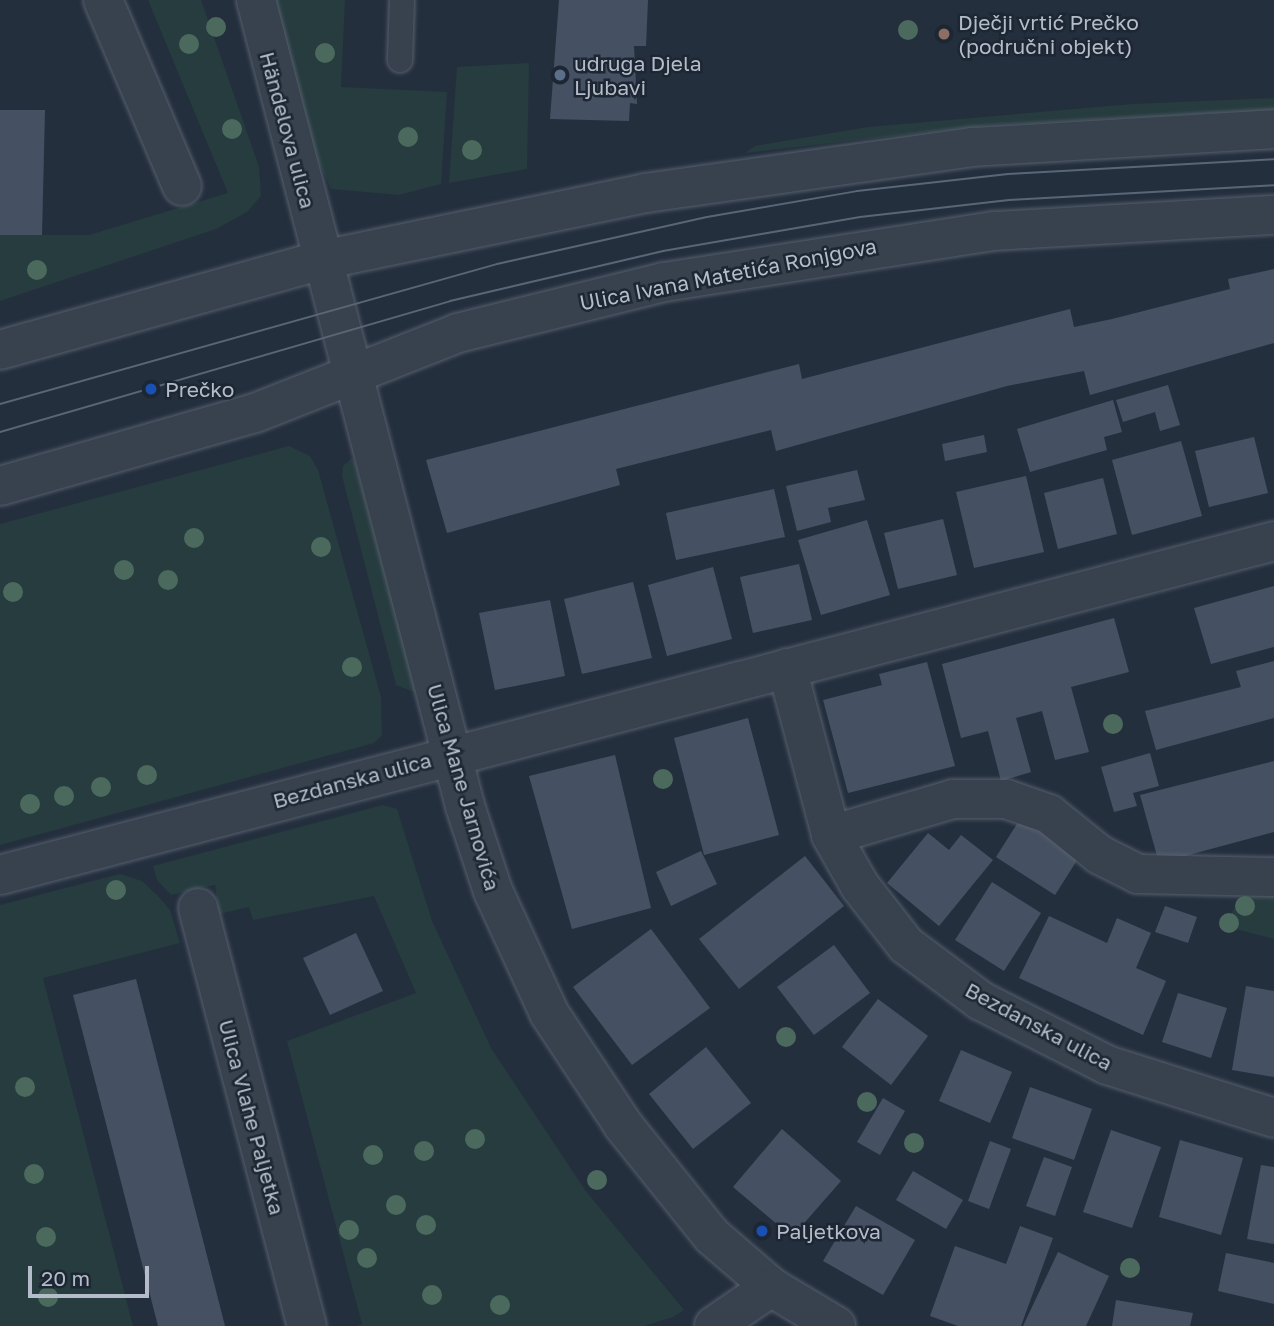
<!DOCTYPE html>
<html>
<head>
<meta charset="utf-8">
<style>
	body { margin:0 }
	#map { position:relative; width:1274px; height:1326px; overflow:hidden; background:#242f3e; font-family:"Golos Text",sans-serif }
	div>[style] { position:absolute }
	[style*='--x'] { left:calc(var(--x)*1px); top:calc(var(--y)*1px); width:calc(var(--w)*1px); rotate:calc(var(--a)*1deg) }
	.green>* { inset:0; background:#263c3f }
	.building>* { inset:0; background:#455162 }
	.roads { filter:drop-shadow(0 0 2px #565f6c) drop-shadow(0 0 2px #565f6c) }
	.service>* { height:24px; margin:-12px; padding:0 12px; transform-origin:12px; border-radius:12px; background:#38414e }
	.minor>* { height:38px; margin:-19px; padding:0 19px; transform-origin:19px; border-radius:19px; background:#38414e }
	.tertiary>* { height:38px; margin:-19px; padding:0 19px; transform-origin:19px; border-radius:19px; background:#38414e }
	.tram>* { height:2px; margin:-1px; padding:0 1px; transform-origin:1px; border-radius:1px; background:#5a6575 }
	.trees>* { width:20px; height:20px; margin:-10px; border-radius:50%; background:#4b6a5d }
	.dots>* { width:19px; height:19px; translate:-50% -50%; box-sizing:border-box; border:4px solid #1d2633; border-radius:50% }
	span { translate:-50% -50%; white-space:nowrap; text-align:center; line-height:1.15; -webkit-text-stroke:5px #1d2633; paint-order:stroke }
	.poi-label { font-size:21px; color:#b4bcc9 }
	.left { translate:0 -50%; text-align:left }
	.street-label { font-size:21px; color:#b4bcc9 }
	.scale { position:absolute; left:28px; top:1266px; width:121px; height:32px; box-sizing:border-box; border:4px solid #b4bcc9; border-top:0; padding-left:9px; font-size:21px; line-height:24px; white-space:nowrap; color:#b4bcc9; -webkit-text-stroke:5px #1d2633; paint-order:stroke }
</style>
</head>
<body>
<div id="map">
	<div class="green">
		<div style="clip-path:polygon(148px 0,201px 0,259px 167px,261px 196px,247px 212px,216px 229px,0 301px,0 235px,89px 235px,228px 193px)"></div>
		<div style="clip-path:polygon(276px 0,345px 0,341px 87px,447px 92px,441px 184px,399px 195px,331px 189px,313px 150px)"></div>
		<div style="clip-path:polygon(529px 63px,527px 169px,449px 183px,457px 67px)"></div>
		<div style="clip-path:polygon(1274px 98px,1274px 110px,991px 125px,745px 153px,755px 146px,868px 127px,1132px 104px)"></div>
		<div style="clip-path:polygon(289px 446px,310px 456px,318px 470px,381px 697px,382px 735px,374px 743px,0 845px,0 524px)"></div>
		<div style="clip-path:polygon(352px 458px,356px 466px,417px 693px,396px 685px,342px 476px,343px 466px)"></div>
		<div style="clip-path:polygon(383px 805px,397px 809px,432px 921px,491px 1048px,585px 1190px,684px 1310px,673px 1317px,644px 1326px,357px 1326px,362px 1324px,287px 1041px,416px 993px,374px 896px,253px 920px,249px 907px,219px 914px,215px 885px,171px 895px,157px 880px,153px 866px)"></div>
		<div style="clip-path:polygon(120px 874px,142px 881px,159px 897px,170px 910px,180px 943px,43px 978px,133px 1326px,0 1326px,0 905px)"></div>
		<div style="clip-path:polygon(1274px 887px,1274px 939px,1225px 926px,1239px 899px)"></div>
	</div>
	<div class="building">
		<div style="clip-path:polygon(559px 0,648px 0,646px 46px,634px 46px,637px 104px,630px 103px,629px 121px,550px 119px)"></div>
		<div style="clip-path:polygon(0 110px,45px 110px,42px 235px,0 235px)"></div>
		<div style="clip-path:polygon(1274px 269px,1274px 343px,1090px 395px,1084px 371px,1007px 386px,776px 451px,771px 430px,616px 469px,620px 485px,447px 533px,426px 460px,799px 364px,802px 379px,1070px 309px,1074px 327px,1112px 319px,1230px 289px,1228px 279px)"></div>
		<div style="clip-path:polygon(1168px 385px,1180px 425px,1160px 431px,1155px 412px,1123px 422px,1116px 400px)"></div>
		<div style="clip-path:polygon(1113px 400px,1122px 432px,1104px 437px,1107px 450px,1030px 472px,1017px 429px)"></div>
		<div style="clip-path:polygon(984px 435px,987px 452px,945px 461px,942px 444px)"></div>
		<div style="clip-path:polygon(1254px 437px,1268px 493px,1209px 507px,1195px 451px)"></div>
		<div style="clip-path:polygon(1181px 441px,1202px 516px,1132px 535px,1112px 460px)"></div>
		<div style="clip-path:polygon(857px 470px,865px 500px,828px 508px,831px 522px,797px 531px,786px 486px)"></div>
		<div style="clip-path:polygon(1026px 476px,1044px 552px,974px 568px,956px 492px)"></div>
		<div style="clip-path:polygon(1103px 478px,1117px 534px,1058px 549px,1044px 493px)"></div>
		<div style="clip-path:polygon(774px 489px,785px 537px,676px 560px,666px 513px)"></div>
		<div style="clip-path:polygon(943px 519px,957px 575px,898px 589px,884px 533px)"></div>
		<div style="clip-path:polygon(867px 520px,890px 595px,821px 615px,798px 540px)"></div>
		<div style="clip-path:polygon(799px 564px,812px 620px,753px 633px,740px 577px)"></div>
		<div style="clip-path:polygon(713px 567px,732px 639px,667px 656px,648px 585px)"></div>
		<div style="clip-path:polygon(633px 582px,652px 658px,582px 674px,564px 599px)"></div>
		<div style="clip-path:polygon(1274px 586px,1274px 647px,1211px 664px,1194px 608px)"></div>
		<div style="clip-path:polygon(550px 600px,565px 676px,495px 690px,479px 613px)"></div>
		<div style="clip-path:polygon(1114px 618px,1129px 672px,1071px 687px,1089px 752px,1055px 760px,1042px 711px,1016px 718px,1031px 772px,1001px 781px,988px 731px,961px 738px,942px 664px)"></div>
		<div style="clip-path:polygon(1274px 661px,1274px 718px,1156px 750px,1145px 711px,1241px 687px,1236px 671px)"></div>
		<div style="clip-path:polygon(927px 662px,955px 766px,848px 793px,823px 700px,882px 685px,879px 674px)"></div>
		<div style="clip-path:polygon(748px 718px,779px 835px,704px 855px,674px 738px)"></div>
		<div style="clip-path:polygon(1150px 753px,1159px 786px,1133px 793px,1137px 806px,1114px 812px,1101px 767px)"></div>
		<div style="clip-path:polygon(615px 755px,651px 908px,572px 929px,529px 776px)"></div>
		<div style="clip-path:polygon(1274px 761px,1274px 832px,1159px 863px,1140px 795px)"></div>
		<div style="clip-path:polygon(1022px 816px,1081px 854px,1055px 895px,996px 857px)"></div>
		<div style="clip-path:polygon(928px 833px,949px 850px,961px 835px,993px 860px,939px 926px,887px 883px)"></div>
		<div style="clip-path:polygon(701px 851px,717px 884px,671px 906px,656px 872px)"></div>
		<div style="clip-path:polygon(805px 856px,844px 906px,739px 989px,699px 939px)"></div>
		<div style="clip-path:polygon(992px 882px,1041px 913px,1004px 971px,955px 940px)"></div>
		<div style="clip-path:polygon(1165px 906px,1197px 917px,1188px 943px,1155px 932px)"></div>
		<div style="clip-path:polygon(1049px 916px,1107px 943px,1117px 918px,1151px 933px,1136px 968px,1166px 981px,1143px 1035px,1019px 978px)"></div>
		<div style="clip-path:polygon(651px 929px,710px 1008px,632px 1065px,573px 987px)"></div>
		<div style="clip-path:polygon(356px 933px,383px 991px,330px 1015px,303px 958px)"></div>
		<div style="clip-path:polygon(834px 945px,870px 993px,814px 1035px,777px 987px)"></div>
		<div style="clip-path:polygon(136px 979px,225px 1326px,158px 1326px,73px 995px)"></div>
		<div style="clip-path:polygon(1246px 986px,1274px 991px,1274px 1077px,1232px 1070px)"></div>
		<div style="clip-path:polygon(1178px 993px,1227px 1008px,1211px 1058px,1162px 1042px)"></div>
		<div style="clip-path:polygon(878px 999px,928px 1036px,891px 1085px,842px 1047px)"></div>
		<div style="clip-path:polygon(706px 1047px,751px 1103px,693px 1149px,649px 1094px)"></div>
		<div style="clip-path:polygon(961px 1050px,1012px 1072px,990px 1123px,939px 1101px)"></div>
		<div style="clip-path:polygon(1030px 1087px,1092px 1109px,1074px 1160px,1012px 1138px)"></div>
		<div style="clip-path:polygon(883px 1098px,905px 1111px,880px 1155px,857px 1142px)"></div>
		<div style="clip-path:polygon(782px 1129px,841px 1181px,792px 1237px,733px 1187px)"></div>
		<div style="clip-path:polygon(1111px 1130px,1161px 1147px,1132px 1228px,1083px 1212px)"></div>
		<div style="clip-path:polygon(1180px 1140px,1243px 1158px,1221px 1235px,1159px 1217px)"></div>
		<div style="clip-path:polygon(990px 1141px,1011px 1149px,989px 1209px,968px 1201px)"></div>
		<div style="clip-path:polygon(1044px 1157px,1072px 1167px,1055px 1216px,1026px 1206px)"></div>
		<div style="clip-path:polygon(1261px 1165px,1274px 1167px,1274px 1244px,1247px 1239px)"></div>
		<div style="clip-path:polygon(913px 1171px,963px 1200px,946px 1229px,896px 1200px)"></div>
		<div style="clip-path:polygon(856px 1206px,915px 1240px,883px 1295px,823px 1261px)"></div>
		<div style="clip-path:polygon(1020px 1226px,1053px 1238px,1021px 1326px,958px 1326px,930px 1316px,955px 1246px,1006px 1264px)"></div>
		<div style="clip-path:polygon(1058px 1252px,1109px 1276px,1086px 1326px,1023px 1326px)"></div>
		<div style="clip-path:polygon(1226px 1253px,1274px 1263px,1274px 1304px,1218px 1291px)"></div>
		<div style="clip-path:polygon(1116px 1300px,1193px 1313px,1190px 1326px,1112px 1326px)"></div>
	</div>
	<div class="roads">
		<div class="service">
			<div style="--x:400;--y:60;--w:60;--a:-88.1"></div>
		</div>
		<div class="minor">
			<div style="--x:103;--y:0;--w:202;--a:67"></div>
			<div style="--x:256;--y:0;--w:833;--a:75.46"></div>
			<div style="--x:465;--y:806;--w:89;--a:71.8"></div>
			<div style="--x:493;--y:891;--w:134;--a:65.3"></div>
			<div style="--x:549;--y:1013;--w:134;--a:56.5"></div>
			<div style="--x:623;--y:1125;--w:142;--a:51.3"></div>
			<div style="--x:712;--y:1236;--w:78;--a:40.8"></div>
			<div style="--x:771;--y:1287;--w:76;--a:31"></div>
			<div style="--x:787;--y:668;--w:173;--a:75.2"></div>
			<div style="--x:831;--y:835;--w:59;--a:60.4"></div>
			<div style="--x:860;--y:886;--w:75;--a:52.1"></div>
			<div style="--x:906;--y:945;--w:94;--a:36.7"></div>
			<div style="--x:981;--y:1001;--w:141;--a:26.9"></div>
			<div style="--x:1107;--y:1065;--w:175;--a:17.6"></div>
			<div style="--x:831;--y:835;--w:127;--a:-16.4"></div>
			<div style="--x:953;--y:799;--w:53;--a:0"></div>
			<div style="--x:1006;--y:799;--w:46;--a:19.2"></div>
			<div style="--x:1049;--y:814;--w:65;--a:38.8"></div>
			<div style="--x:1100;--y:855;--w:42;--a:26.6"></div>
			<div style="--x:1138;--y:874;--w:136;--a:1.3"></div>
			<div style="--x:0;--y:875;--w:1317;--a:-14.69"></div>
			<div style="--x:198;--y:908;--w:432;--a:75.4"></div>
			<div style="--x:714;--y:1326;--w:69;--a:-34.4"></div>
		</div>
		<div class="tertiary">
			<div style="--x:0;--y:350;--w:334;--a:-15.6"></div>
			<div style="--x:322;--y:260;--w:331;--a:-11.7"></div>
			<div style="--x:646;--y:193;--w:330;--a:-8"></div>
			<div style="--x:973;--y:147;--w:302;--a:-3.4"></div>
			<div style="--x:0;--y:486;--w:265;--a:-16"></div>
			<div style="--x:255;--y:413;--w:218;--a:-21.5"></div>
			<div style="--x:458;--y:333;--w:212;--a:-13.9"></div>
			<div style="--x:664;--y:282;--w:334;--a:-8.8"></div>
			<div style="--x:994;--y:231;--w:280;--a:-3.3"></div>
		</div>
	</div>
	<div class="tram">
		<div style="--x:0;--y:404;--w:516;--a:-15.73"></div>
		<div style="--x:497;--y:264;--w:215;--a:-12.6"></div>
		<div style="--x:707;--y:217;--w:152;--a:-9.8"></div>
		<div style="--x:857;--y:191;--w:152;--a:-6.4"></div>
		<div style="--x:1008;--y:174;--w:266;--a:-3.2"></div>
		<div style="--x:0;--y:432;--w:469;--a:-16.2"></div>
		<div style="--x:450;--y:301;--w:219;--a:-13.2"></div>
		<div style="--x:663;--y:251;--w:200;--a:-9.8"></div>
		<div style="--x:860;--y:217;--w:150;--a:-6.5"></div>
		<div style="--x:1009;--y:200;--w:265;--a:-3.2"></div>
	</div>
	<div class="trees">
		<div style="left:216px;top:27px"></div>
		<div style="left:908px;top:30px"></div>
		<div style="left:189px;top:44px"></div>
		<div style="left:325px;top:53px"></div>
		<div style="left:232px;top:129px"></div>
		<div style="left:408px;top:137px"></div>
		<div style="left:472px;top:150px"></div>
		<div style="left:37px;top:270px"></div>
		<div style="left:194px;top:538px"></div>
		<div style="left:321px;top:547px"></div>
		<div style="left:124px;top:570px"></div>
		<div style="left:168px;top:580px"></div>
		<div style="left:13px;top:592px"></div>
		<div style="left:352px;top:667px"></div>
		<div style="left:1113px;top:724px"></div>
		<div style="left:147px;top:775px"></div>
		<div style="left:663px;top:779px"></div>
		<div style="left:101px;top:787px"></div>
		<div style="left:64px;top:796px"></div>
		<div style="left:30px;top:804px"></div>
		<div style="left:116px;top:890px"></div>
		<div style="left:1245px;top:906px"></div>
		<div style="left:1229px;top:923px"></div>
		<div style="left:786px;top:1037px"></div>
		<div style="left:25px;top:1087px"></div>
		<div style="left:867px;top:1102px"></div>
		<div style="left:475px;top:1139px"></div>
		<div style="left:914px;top:1143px"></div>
		<div style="left:424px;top:1151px"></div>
		<div style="left:373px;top:1155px"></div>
		<div style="left:34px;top:1174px"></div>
		<div style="left:597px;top:1180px"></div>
		<div style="left:396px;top:1205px"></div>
		<div style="left:426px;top:1225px"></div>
		<div style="left:349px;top:1230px"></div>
		<div style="left:46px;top:1237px"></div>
		<div style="left:367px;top:1258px"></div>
		<div style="left:1130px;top:1268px"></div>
		<div style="left:432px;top:1295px"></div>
		<div style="left:48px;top:1297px"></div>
		<div style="left:500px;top:1305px"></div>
	</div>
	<div class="dots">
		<div style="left:944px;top:34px;background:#8d6e63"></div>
		<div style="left:560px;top:75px;background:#5c6f8a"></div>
		<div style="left:151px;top:389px;background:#1a4fb4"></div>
		<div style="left:762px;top:1231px;background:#1a4fb4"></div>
	</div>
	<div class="poi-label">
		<span class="left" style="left:958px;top:34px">Dječji vrtić Prečko<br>(područni objekt)</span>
		<span class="left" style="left:574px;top:75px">udruga Djela<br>Ljubavi</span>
		<span class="left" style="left:165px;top:389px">Prečko</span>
		<span class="left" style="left:776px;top:1231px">Paljetkova</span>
	</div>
	<div class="street-label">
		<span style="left:288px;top:130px;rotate:75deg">Händelova ulica</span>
		<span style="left:728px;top:274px;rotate:-11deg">Ulica Ivana Matetića Ronjgova</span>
		<span style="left:352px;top:780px;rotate:-15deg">Bezdanska ulica</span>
		<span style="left:464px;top:787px;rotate:74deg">Ulica Mane Jarnovića</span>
		<span style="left:1039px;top:1026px;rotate:28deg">Bezdanska ulica</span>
		<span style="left:252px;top:1117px;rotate:75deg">Ulica Vlahe Paljetka</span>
	</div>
	<div class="scale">20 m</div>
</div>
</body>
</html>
